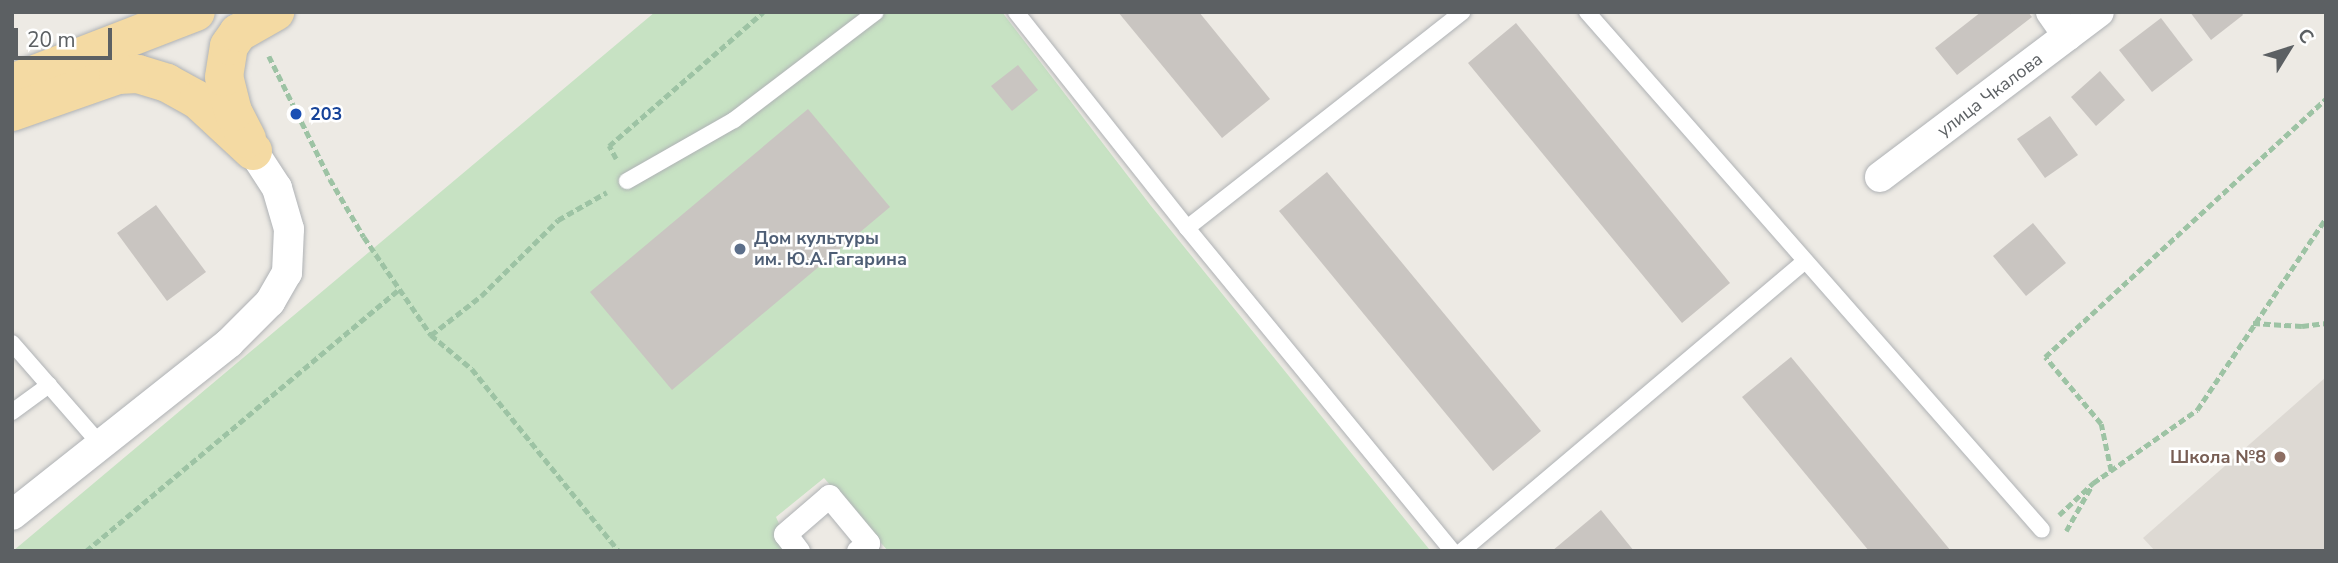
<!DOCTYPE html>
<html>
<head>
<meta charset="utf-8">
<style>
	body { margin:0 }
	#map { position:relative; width:2338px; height:563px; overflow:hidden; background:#edeae4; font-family:"Nunito Sans",sans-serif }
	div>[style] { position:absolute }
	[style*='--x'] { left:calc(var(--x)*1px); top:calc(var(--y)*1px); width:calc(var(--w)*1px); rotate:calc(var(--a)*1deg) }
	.education>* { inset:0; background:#ddd9d3 }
	.green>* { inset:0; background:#c7e2c3 }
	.building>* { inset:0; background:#c9c5c1 }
	.path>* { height:4.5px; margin-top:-2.25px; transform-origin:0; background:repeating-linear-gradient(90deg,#9dc3a4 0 7px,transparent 0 10.5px) }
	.roads { filter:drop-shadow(0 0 2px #afb2b5) drop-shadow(0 0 2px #afb2b5) }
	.service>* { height:16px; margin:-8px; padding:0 8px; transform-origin:8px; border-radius:8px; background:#fff }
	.pedestrian>* { height:23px; margin:-11.5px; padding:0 11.5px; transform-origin:11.5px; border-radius:11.5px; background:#fff }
	.minor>* { height:30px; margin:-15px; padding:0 15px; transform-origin:15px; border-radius:15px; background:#fff }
	.trunk>* { height:38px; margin:-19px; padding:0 19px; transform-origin:19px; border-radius:19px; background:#f4daa3 }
	.dots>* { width:19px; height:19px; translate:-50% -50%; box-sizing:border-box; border:4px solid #fff; border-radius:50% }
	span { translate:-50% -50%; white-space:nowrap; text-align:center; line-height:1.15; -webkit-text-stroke:5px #fff; paint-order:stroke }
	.street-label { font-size:18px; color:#5c6063 }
	.transit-label { font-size:18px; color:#164399; font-weight:700 }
	.left { translate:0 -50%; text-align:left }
	.service-label { font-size:18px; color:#4e5e75; font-weight:700 }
	.education-label { font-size:18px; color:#785e54; font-weight:700 }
	.right { translate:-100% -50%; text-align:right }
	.frame { position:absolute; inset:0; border:14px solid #5c6063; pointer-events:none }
	.north { position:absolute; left:2254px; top:14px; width:70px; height:70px; -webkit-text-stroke:5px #fff; paint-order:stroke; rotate:52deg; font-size:19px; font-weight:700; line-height:28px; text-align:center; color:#5c6063 }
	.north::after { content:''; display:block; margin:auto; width:24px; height:32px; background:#5c6063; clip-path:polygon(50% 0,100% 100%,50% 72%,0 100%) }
	.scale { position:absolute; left:14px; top:28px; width:98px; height:32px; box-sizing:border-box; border:4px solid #5c6063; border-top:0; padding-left:9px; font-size:21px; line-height:24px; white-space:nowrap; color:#5c6063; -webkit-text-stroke:5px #fff; paint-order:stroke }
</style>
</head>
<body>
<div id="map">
	<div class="education">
		<div style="clip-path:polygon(2326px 377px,2326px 551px,2155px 551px,2143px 538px)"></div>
	</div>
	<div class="green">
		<div style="clip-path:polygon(655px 12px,1002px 12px,1151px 206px,1429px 549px,888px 551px,824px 478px,776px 517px,791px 551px,13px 551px)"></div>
	</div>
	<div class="building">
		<div style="clip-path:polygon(1118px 12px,1199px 12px,1270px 99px,1222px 138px)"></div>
		<div style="clip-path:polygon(1981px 12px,2028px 12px,2032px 17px,1957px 75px,1935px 48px)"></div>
		<div style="clip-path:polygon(2190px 12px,2241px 12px,2243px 15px,2211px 40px)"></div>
		<div style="clip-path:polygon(2161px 18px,2193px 60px,2152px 92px,2119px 50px)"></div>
		<div style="clip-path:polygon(1516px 23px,1730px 283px,1682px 323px,1468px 63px)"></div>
		<div style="clip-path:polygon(1018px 65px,1038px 90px,1012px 111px,991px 86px)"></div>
		<div style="clip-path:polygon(2100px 71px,2125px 100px,2096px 126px,2071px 97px)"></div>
		<div style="clip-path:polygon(808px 109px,890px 207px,672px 390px,590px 292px)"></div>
		<div style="clip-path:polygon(2050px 116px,2078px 155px,2045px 178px,2017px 139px)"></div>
		<div style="clip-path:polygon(1327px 172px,1541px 431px,1493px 471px,1279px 211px)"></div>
		<div style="clip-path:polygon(156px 205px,206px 272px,167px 301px,117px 233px)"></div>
		<div style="clip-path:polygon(2033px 223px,2066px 263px,2026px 296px,1993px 256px)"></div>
		<div style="clip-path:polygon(1791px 357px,1951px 551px,1869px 551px,1742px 397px)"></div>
		<div style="clip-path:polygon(1601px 510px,1634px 551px,1552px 551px)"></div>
	</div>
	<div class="path">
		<div style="--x:269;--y:56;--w:137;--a:63.6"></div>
		<div style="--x:330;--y:179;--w:67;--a:59.6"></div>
		<div style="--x:364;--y:237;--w:119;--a:55.6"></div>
		<div style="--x:431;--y:335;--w:53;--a:39.7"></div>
		<div style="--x:472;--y:369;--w:234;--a:51.1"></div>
		<div style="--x:616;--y:159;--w:15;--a:-118"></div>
		<div style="--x:609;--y:146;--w:204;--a:-41"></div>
		<div style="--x:2253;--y:323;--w:49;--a:3.5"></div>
		<div style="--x:2302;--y:326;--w:24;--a:-7"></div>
		<div style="--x:431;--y:335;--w:63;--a:-38"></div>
		<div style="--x:481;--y:296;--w:108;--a:-44.6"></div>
		<div style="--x:558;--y:220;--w:56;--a:-29.7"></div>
		<div style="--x:2111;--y:471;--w:48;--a:-102"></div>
		<div style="--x:2101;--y:424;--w:87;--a:-129.9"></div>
		<div style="--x:2045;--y:357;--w:381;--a:-42.6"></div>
		<div style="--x:2059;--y:515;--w:47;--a:-43.3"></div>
		<div style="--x:2093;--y:483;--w:127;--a:-35.1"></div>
		<div style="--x:2197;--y:410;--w:231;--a:-56.1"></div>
		<div style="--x:2066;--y:531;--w:51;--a:-60.4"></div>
		<div style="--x:86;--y:551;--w:408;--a:-39.9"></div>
	</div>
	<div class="roads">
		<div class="service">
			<div style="--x:1016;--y:12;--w:275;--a:51.6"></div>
			<div style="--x:1187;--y:228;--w:418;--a:50.6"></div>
			<div style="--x:1587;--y:12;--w:689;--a:48.7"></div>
			<div style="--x:627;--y:181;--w:123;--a:-29.7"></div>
			<div style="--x:734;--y:120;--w:178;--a:-37.3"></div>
			<div style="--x:1187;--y:228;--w:350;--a:-38.1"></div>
			<div style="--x:12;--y:343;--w:135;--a:48.9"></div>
			<div style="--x:12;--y:412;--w:46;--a:-36.1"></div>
			<div style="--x:1462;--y:551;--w:449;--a:-40.2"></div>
		</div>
		<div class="pedestrian">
			<div style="--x:798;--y:551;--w:21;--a:-127"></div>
			<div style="--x:785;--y:534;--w:58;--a:-40.8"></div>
			<div style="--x:829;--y:496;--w:61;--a:50.3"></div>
			<div style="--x:868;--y:543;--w:13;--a:141"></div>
		</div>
		<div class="minor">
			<div style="--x:2051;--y:12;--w:29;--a:55"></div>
			<div style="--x:1880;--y:177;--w:274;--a:-37"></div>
			<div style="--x:12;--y:515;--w:277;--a:-38.4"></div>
			<div style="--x:229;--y:343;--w:58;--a:-45"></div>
			<div style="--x:270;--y:302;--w:34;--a:-60"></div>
			<div style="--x:287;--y:273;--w:44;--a:-87.4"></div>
			<div style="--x:289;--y:229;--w:43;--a:-106.3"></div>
			<div style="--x:277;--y:188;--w:44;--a:-123"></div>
		</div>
		<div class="trunk">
			<div style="--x:12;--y:83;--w:197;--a:-21.1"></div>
			<div style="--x:12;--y:112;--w:112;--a:-19.2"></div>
			<div style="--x:118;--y:75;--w:20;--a:-3"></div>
			<div style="--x:138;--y:74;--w:30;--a:17"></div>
			<div style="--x:167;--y:83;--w:35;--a:29"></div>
			<div style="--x:198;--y:100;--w:75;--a:42.8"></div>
			<div style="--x:247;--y:139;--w:30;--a:-117"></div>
			<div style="--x:233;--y:112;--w:36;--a:-104"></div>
			<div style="--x:224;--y:77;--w:31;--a:-81"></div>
			<div style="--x:229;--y:46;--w:16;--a:-55"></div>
			<div style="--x:238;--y:33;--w:43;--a:-29.6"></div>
		</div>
	</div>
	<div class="dots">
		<div style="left:296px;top:114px;background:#1a4fb4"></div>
		<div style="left:740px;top:249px;background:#5c6f8a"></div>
		<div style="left:2280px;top:457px;background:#8d6e63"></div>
	</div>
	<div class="street-label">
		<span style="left:1990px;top:95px;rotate:-37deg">улица Чкалова</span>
	</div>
	<div class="transit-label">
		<span class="left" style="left:310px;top:114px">203</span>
	</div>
	<div class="service-label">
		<span class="left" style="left:754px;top:249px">Дом культуры<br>им. Ю.А.Гагарина</span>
	</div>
	<div class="education-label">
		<span class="right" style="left:2266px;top:457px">Школа №8</span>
	</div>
	<div class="frame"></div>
	<div class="north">С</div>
	<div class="scale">20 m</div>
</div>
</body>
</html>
